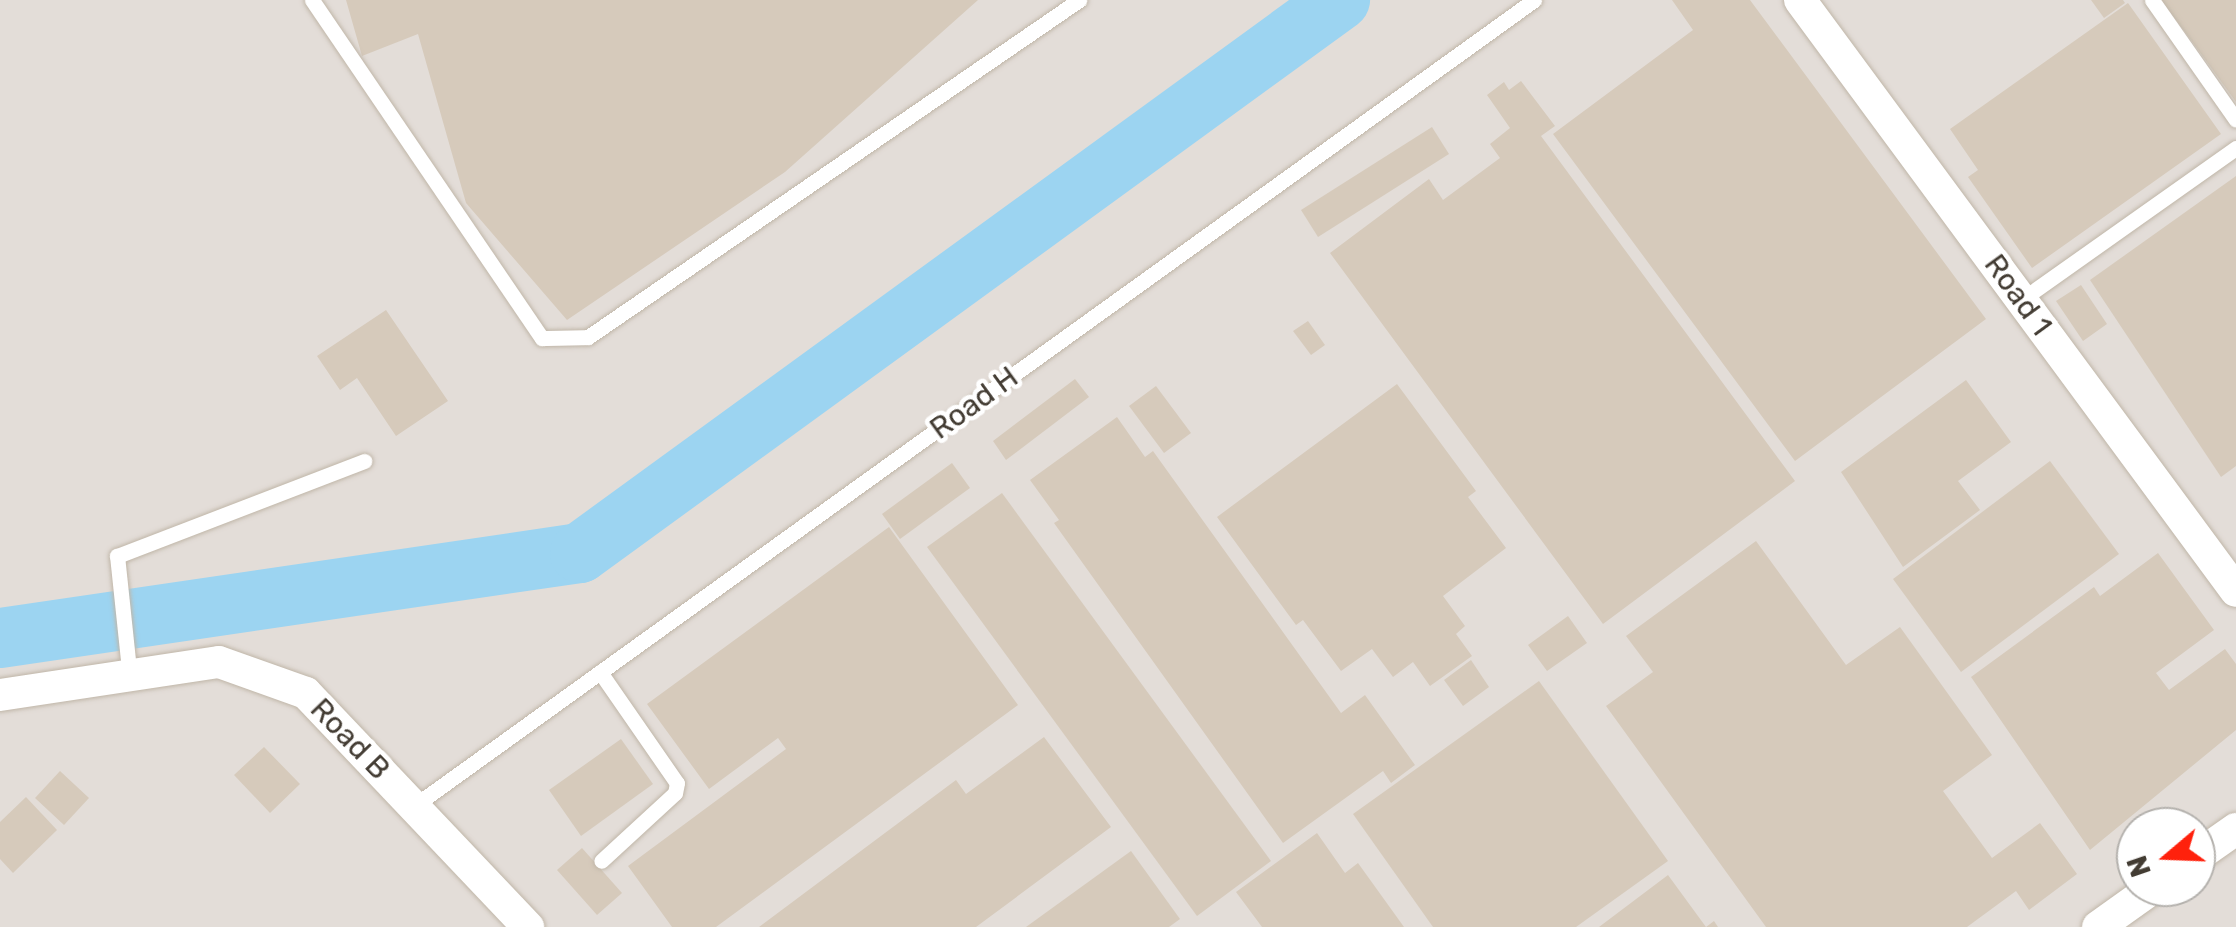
<!DOCTYPE html>
<html>
<head>
<meta charset="utf-8">
<style>
	body { margin:0 }
	#map { position:relative; width:2236px; height:927px; overflow:hidden; background:#f2ece2; font-family:Rubik,sans-serif }
	div>[style] { position:absolute }
	[style*='--x'] { left:calc(var(--x)*1px); top:calc(var(--y)*1px); width:calc(var(--w)*1px); rotate:calc(var(--a)*1deg) }
	.industrial>* { inset:0; background:#e3ddd8 }
	.river>* { height:60px; margin:-30px; padding:0 30px; transform-origin:30px; border-radius:30px; background:#9cd4f1 }
	.building>* { inset:0; background:#d6cabb }
	.roads { filter:drop-shadow(0 0 2px #c0b6a8) drop-shadow(0 0 2px #c0b6a8) }
	.service>* { height:15px; margin:-7.5px; padding:0 7.5px; transform-origin:7.5px; border-radius:7.5px; background:#fff }
	.minor>* { height:32px; margin:-16px; padding:0 16px; transform-origin:16px; border-radius:16px; background:#fff }
	span { translate:-50% -50%; white-space:nowrap; text-align:center; line-height:1.15; -webkit-text-stroke:9px #fff; paint-order:stroke }
	.street-label { font-size:30px; color:#433c33 }
	.north { position:absolute; left:2116px; top:807px; width:100px; height:100px; box-sizing:border-box; background:#fff; border:2px solid #b4b1ad; border-radius:50%; rotate:251deg; font-size:28px; font-weight:700; line-height:40px; text-align:center; color:#433c33 }
	.north::after { content:''; display:block; margin:auto; width:35px; height:45px; background:#ff210c; clip-path:polygon(50% 0,100% 100%,50% 72%,0 100%) }
</style>
</head>
<body>
<div id="map">
	<div class="industrial">
		<div style="clip-path:polygon(evenodd,0 0,2236px 0,2236px 927px,0 927px,0 0,2136px 827px,2196px 827px,2196px 887px,2136px 887px,2136px 827px)"></div>
	</div>
	<div class="river">
		<div style="--x:0;--y:638;--w:586;--a:-8.34"></div>
		<div style="--x:580;--y:553;--w:940;--a:-36.04"></div>
	</div>
	<div class="building">
		<div style="clip-path:polygon(346px 0,978px 0,785px 172px,567px 320px,466px 203px,418px 34px,362px 56px)"></div>
		<div style="clip-path:polygon(1672px 0,1750px 0,1986px 319px,1795px 461px,1553px 134px,1693px 30px)"></div>
		<div style="clip-path:polygon(2091px 0,2123px 0,2125px 3px,2104px 18px)"></div>
		<div style="clip-path:polygon(2161px 0,2236px 0,2236px 102px,2191px 40px)"></div>
		<div style="clip-path:polygon(2128px 3px,2221px 134px,2032px 268px,1968px 177px,1978px 170px,1950px 129px)"></div>
		<div style="clip-path:polygon(1521px 81px,1555px 126px,1541px 136px,1795px 481px,1603px 624px,1330px 253px,1429px 179px,1443px 200px,1500px 158px,1490px 144px,1510px 128px,1487px 95px,1504px 82px,1509px 90px)"></div>
		<div style="clip-path:polygon(1432px 127px,1449px 154px,1318px 237px,1301px 210px)"></div>
		<div style="clip-path:polygon(2236px 176px,2236px 466px,2221px 477px,2090px 280px)"></div>
		<div style="clip-path:polygon(2081px 285px,2107px 324px,2083px 341px,2056px 301px)"></div>
		<div style="clip-path:polygon(386px 310px,448px 401px,396px 436px,357px 378px,340px 390px,317px 356px)"></div>
		<div style="clip-path:polygon(1308px 321px,1325px 345px,1311px 355px,1293px 331px)"></div>
		<div style="clip-path:polygon(1075px 379px,1089px 397px,1006px 460px,993px 441px)"></div>
		<div style="clip-path:polygon(1966px 380px,2011px 442px,1958px 481px,1980px 510px,1903px 567px,1841px 472px)"></div>
		<div style="clip-path:polygon(1397px 384px,1476px 491px,1468px 497px,1506px 548px,1443px 596px,1465px 626px,1456px 634px,1472px 656px,1430px 686px,1413px 662px,1393px 677px,1372px 649px,1341px 671px,1303px 620px,1296px 625px,1217px 517px)"></div>
		<div style="clip-path:polygon(1156px 386px,1191px 433px,1164px 453px,1129px 406px)"></div>
		<div style="clip-path:polygon(1117px 417px,1145px 457px,1153px 451px,1341px 713px,1365px 695px,1415px 765px,1391px 783px,1383px 771px,1283px 843px,1054px 523px,1059px 520px,1030px 480px)"></div>
		<div style="clip-path:polygon(2050px 461px,2119px 554px,1961px 672px,1893px 579px)"></div>
		<div style="clip-path:polygon(952px 463px,970px 488px,900px 539px,882px 514px)"></div>
		<div style="clip-path:polygon(1002px 493px,1271px 861px,1197px 916px,927px 547px)"></div>
		<div style="clip-path:polygon(889px 527px,1018px 705px,716px 927px,672px 927px,628px 866px,786px 749px,778px 738px,709px 789px,647px 704px)"></div>
		<div style="clip-path:polygon(1756px 541px,1846px 665px,1900px 627px,1992px 755px,1943px 791px,1992px 858px,2040px 823px,2077px 874px,2029px 910px,2016px 891px,1967px 927px,1766px 927px,1606px 706px,1653px 672px,1626px 636px)"></div>
		<div style="clip-path:polygon(2158px 553px,2214px 630px,2156px 673px,2169px 690px,2225px 649px,2236px 664px,2236px 730px,2090px 850px,1971px 677px,2094px 587px,2100px 596px)"></div>
		<div style="clip-path:polygon(1568px 616px,1587px 643px,1547px 671px,1528px 645px)"></div>
		<div style="clip-path:polygon(1471px 660px,1489px 687px,1463px 706px,1444px 680px)"></div>
		<div style="clip-path:polygon(1539px 681px,1668px 861px,1576px 927px,1433px 927px,1353px 814px)"></div>
		<div style="clip-path:polygon(1044px 737px,1111px 827px,976px 927px,759px 927px,956px 780px,966px 794px)"></div>
		<div style="clip-path:polygon(621px 739px,653px 784px,581px 836px,549px 790px)"></div>
		<div style="clip-path:polygon(264px 747px,300px 784px,270px 813px,234px 775px)"></div>
		<div style="clip-path:polygon(60px 771px,89px 798px,64px 825px,35px 798px)"></div>
		<div style="clip-path:polygon(26px 797px,57px 830px,13px 873px,0 859px,0 822px)"></div>
		<div style="clip-path:polygon(1317px 833px,1345px 873px,1358px 863px,1404px 927px,1262px 927px,1236px 892px)"></div>
		<div style="clip-path:polygon(582px 848px,622px 893px,597px 915px,557px 870px)"></div>
		<div style="clip-path:polygon(1131px 851px,1180px 919px,1169px 927px,1026px 927px)"></div>
		<div style="clip-path:polygon(1668px 875px,1706px 927px,1714px 921px,1718px 927px,1599px 927px)"></div>
	</div>
	<div class="roads">
		<div class="service">
			<div style="--x:312;--y:0;--w:409;--a:55.8"></div>
			<div style="--x:542;--y:338;--w:46;--a:-1.2"></div>
			<div style="--x:588;--y:337;--w:596;--a:-34.46"></div>
			<div style="--x:2152;--y:0;--w:146;--a:55"></div>
			<div style="--x:2021;--y:300;--w:263;--a:-35.3"></div>
			<div style="--x:600;--y:672;--w:135;--a:55.3"></div>
			<div style="--x:677;--y:783;--w:10;--a:101"></div>
			<div style="--x:675;--y:793;--w:100;--a:137.4"></div>
			<div style="--x:130;--y:679;--w:124;--a:-96"></div>
			<div style="--x:117;--y:556;--w:265;--a:-21"></div>
			<div style="--x:414;--y:806;--w:1380;--a:-35.74"></div>
		</div>
		<div class="minor">
			<div style="--x:1800;--y:0;--w:734;--a:53.58"></div>
			<div style="--x:0;--y:695;--w:221;--a:-8.6"></div>
			<div style="--x:219;--y:662;--w:92;--a:19.6"></div>
			<div style="--x:306;--y:693;--w:323;--a:46.5"></div>
			<div style="--x:2196;--y:857;--w:49;--a:-35"></div>
			<div style="--x:2098;--y:927;--w:69;--a:-35.5"></div>
		</div>
	</div>
	<div class="street-label">
		<span style="left:2018px;top:295px;rotate:54deg">Road 1</span>
		<span style="left:974px;top:403px;rotate:-36deg">Road H</span>
		<span style="left:350px;top:739px;rotate:46deg">Road B</span>
	</div>
	<div class="north">N</div>
</div>
</body>
</html>
